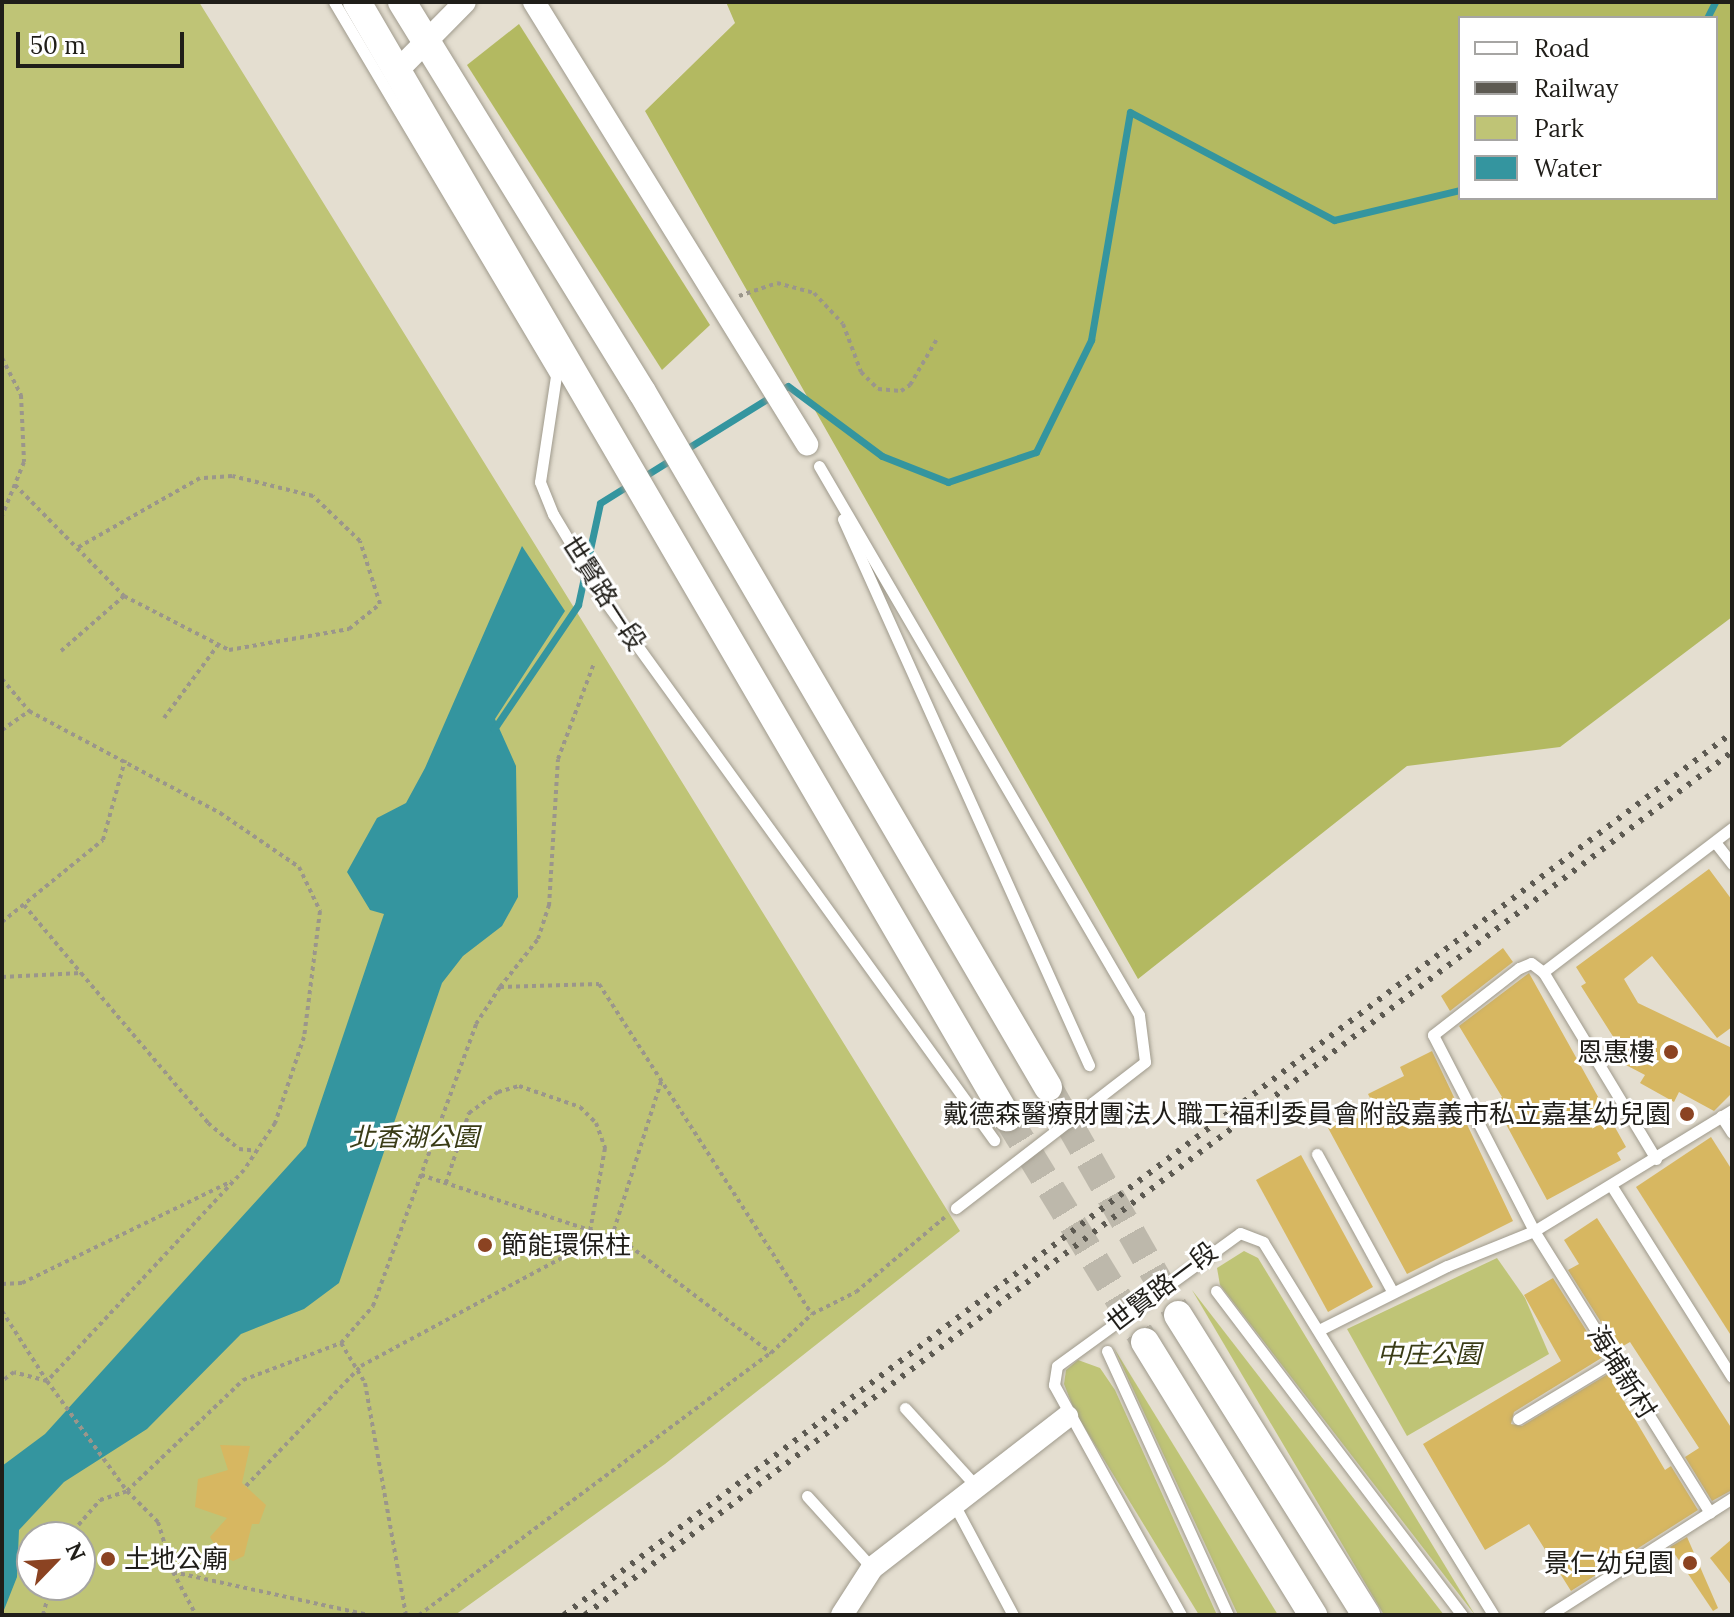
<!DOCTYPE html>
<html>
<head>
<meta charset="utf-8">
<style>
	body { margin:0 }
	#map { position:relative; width:1734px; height:1617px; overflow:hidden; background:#e4ded0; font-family:Lora,"Noto Sans TC",serif }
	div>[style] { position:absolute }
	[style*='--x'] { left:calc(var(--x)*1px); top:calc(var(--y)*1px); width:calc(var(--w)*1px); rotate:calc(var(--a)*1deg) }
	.green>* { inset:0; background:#bfc476 }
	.forest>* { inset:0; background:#b3b961 }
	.water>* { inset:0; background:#34959f }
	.stream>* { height:7px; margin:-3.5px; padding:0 3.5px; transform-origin:3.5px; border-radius:3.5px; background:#34959f }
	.building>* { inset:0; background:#d7b761 }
	.tertiary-tunnel>* { height:28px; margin-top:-14px; transform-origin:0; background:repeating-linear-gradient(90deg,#bdb8ab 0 28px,transparent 0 42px) }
	.path>* { height:4px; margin-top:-2px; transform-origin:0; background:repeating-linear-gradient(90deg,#9b968b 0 4px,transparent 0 8px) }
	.roads { filter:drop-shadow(0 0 2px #9f9a8c) drop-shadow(0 0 2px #9f9a8c) }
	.service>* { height:11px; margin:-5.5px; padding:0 5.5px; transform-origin:5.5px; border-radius:5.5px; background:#fff }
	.minor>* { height:22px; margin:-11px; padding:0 11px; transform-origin:11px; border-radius:11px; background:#fff }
	.tertiary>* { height:28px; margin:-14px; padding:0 14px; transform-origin:14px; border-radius:14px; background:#fff }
	.rail>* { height:6px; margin-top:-3px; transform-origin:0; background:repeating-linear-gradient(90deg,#5d5a52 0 4px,transparent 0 12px) }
	.dots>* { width:22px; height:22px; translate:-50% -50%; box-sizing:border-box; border:4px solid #fff; border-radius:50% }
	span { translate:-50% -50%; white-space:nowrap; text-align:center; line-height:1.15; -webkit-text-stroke:6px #fff; paint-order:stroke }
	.street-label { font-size:26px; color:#201e19 }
	.poi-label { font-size:26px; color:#201e19 }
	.right { translate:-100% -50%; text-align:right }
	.left { translate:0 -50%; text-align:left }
	.park-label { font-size:26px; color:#3a3c16; font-style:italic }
	.frame { position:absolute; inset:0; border:4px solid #201e19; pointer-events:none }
	.legend { position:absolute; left:1458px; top:16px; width:260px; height:184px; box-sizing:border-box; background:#fff; border:2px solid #a6a5a3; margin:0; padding:10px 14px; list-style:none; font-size:24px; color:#201e19 }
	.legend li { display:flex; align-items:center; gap:16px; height:40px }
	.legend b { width:40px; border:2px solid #a6a5a3 }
	.north { position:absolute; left:16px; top:1521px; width:80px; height:80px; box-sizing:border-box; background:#fff; border:2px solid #a6a5a3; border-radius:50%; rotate:65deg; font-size:22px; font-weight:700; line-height:32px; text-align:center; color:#201e19 }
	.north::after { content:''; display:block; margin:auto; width:28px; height:36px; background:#8b4322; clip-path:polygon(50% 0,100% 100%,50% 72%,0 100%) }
	.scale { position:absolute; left:16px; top:32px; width:168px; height:36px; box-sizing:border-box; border:4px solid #201e19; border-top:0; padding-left:10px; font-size:24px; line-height:28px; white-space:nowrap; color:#201e19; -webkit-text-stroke:6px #fff; paint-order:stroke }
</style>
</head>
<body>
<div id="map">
	<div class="green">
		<div style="clip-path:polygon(evenodd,2px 2px,199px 2px,960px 1231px,665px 1464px,455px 1615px,2px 1615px,2px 2px,32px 1537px,80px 1537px,80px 1585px,32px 1585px,32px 1537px)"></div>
		<div style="clip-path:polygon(1244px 1251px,1258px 1258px,1475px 1615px,1220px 1285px,1217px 1268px)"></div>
		<div style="clip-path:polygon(1497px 1258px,1525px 1298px,1549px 1354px,1407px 1436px,1347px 1329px)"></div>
		<div style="clip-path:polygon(1192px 1290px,1444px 1615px,1384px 1615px)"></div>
		<div style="clip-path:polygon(1114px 1348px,1278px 1615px,1238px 1615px)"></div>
		<div style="clip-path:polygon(1078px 1360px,1100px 1368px,1115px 1390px,1217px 1615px,1199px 1615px,1075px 1412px,1064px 1384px,1066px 1370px)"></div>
	</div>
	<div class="forest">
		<div style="clip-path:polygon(evenodd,726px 2px,1732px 2px,1732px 617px,1560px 747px,1407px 766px,1138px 979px,645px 111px,735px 23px,726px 2px,1460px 18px,1716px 18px,1716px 198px,1460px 198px,1460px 18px)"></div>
		<div style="clip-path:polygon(519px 24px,710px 325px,662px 370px,467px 65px)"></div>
	</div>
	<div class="water">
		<div style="clip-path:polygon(522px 546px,565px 611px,495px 719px,516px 766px,518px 897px,502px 926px,463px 956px,442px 983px,339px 1283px,304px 1309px,241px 1334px,147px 1429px,64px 1482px,19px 1530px,17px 1577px,2px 1615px,2px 1466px,45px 1434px,306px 1146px,384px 914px,370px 910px,347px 872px,377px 818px,406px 803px,425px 768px)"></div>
	</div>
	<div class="stream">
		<div style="--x:1707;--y:18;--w:18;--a:-63"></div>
		<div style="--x:683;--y:451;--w:123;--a:-31.8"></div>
		<div style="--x:788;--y:386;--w:117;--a:36.7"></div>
		<div style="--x:882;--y:456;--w:71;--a:21.5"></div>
		<div style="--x:948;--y:482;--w:93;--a:-18.8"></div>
		<div style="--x:1036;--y:452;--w:125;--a:-63.8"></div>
		<div style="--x:1091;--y:340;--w:231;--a:-80.3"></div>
		<div style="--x:1130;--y:112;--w:231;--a:27.9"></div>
		<div style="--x:1334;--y:220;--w:130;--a:-13.4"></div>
		<div style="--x:643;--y:477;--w:36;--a:-32"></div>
		<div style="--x:494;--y:729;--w:150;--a:-55.9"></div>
		<div style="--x:578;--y:605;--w:104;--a:-77.8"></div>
		<div style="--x:600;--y:503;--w:38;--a:-32"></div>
	</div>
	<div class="building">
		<div style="clip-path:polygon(1709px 869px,1732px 900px,1732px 1027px,1717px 1038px,1652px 956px,1624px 979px,1638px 1003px,1732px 1048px,1732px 1093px,1714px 1111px,1679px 1092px,1674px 1102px,1640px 1083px,1645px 1075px,1605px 1054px,1614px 1038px,1581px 986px,1586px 983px,1576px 967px)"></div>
		<div style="clip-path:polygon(1503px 948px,1513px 962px,1450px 1011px,1441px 996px)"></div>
		<div style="clip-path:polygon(1529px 973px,1626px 1147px,1617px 1153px,1621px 1160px,1547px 1200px,1494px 1102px,1502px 1097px,1459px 1026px)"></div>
		<div style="clip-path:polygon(1432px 1051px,1513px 1221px,1407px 1274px,1327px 1126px,1372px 1102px,1368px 1094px,1404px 1076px,1400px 1067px)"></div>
		<div style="clip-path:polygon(1711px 1137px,1732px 1170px,1732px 1337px,1636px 1187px)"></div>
		<div style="clip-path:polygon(1301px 1155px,1373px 1287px,1328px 1312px,1256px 1180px)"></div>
		<div style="clip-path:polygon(1597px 1218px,1732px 1429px,1732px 1490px,1712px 1501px,1685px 1457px,1699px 1448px,1630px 1342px,1618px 1349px,1568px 1270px,1579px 1264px,1564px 1240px)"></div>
		<div style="clip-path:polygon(1553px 1278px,1603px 1357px,1514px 1412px,1511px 1424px,1522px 1426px,1608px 1374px,1665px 1470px,1671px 1466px,1698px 1510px,1571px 1591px,1529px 1524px,1485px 1550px,1423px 1444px,1561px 1361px,1524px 1295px)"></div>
		<div style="clip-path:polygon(220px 1445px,250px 1446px,242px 1483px,266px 1505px,259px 1524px,252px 1524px,244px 1556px,233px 1561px,221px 1555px,210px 1537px,227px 1518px,195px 1507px,198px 1479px,228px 1470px)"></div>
		<div style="clip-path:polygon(1687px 1537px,1718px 1608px,1713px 1611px,1670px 1547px)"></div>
		<div style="clip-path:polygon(1732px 1539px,1732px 1586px,1710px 1558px)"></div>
	</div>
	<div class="tertiary-tunnel">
		<div style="--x:1048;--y:1087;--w:262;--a:60.3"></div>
		<div style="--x:1007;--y:1117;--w:264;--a:58.5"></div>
	</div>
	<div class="path">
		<div style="--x:739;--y:296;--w:40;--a:-18.9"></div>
		<div style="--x:777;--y:283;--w:38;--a:15"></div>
		<div style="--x:814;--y:293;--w:42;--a:46.9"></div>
		<div style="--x:843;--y:324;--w:51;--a:69.4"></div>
		<div style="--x:861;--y:372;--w:24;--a:45"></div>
		<div style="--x:878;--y:389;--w:23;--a:5"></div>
		<div style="--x:901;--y:391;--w:11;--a:-34"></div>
		<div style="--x:910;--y:385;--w:53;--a:-59.6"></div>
		<div style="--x:2;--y:358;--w:42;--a:62.8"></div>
		<div style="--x:21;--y:395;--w:67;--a:87.4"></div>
		<div style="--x:24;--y:462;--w:58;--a:112.2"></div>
		<div style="--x:15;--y:485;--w:88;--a:45.5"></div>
		<div style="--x:77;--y:548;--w:67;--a:45.6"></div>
		<div style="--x:124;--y:596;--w:118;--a:27.2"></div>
		<div style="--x:229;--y:650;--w:122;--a:-9.9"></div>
		<div style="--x:349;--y:629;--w:40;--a:-39"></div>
		<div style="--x:380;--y:604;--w:66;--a:-107.6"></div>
		<div style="--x:360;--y:541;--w:65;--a:-136.2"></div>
		<div style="--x:313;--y:496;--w:83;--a:-166.1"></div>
		<div style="--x:232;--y:476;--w:32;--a:176"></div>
		<div style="--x:200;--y:478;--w:142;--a:150.4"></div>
		<div style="--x:61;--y:651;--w:84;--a:-41.1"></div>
		<div style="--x:2;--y:679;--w:42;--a:49.8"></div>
		<div style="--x:29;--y:711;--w:217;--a:28.1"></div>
		<div style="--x:220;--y:813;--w:96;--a:34.4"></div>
		<div style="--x:299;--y:867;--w:49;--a:64.5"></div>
		<div style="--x:320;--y:911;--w:127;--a:97.2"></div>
		<div style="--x:304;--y:1037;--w:91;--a:108.6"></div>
		<div style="--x:275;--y:1123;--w:56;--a:123.4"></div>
		<div style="--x:244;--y:1170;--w:289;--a:133"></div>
		<div style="--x:47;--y:1381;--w:136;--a:54"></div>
		<div style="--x:127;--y:1491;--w:161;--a:-43.7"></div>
		<div style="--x:243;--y:1380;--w:105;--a:-20.7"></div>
		<div style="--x:341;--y:1343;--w:49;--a:-49.1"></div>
		<div style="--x:373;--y:1306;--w:300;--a:-69.9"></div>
		<div style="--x:476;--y:1024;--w:44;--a:-57"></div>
		<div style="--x:500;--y:987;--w:99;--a:-1.7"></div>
		<div style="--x:599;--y:984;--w:393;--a:57.2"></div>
		<div style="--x:812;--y:1314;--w:49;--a:-26.6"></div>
		<div style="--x:856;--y:1292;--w:116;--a:-40.1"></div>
		<div style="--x:164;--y:718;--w:91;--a:-53.5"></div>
		<div style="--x:2;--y:730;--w:33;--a:-35"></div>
		<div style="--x:24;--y:905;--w:89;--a:50"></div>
		<div style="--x:2;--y:922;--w:130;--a:-39.1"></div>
		<div style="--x:103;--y:840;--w:83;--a:-74.6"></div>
		<div style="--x:2;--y:977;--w:79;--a:-2.9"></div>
		<div style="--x:81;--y:973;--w:197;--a:49.7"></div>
		<div style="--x:208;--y:1123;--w:40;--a:40"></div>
		<div style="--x:239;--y:1149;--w:18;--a:6"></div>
		<div style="--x:500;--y:987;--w:61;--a:-51.6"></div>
		<div style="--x:538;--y:939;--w:35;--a:-72"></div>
		<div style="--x:549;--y:906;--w:147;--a:-86.5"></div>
		<div style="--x:558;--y:759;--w:103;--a:-69.4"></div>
		<div style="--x:421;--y:1175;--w:213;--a:18.1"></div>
		<div style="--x:623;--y:1241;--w:186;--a:37.1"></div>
		<div style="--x:446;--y:1183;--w:74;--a:-71.8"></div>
		<div style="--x:469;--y:1113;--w:36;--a:-36"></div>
		<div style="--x:498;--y:1092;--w:22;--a:-16"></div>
		<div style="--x:519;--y:1086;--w:65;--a:19"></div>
		<div style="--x:580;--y:1107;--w:23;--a:45"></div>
		<div style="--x:596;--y:1123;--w:27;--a:70"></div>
		<div style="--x:605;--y:1148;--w:84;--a:100.2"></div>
		<div style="--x:2;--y:1284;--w:20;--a:-3"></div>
		<div style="--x:22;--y:1283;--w:233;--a:-25.9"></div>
		<div style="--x:2;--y:1311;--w:83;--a:57.3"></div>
		<div style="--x:47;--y:1381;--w:34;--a:-165"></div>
		<div style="--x:14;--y:1372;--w:15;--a:143"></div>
		<div style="--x:341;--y:1343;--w:47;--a:59"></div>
		<div style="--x:365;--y:1383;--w:236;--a:80"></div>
		<div style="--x:246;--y:1486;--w:166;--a:-46.2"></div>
		<div style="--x:361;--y:1366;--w:287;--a:-28.3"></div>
		<div style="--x:614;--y:1230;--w:158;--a:-72.4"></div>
		<div style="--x:68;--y:1537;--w:49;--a:-49.1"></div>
		<div style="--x:100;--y:1500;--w:28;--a:-18"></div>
		<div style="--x:127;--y:1491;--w:44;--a:45"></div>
		<div style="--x:158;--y:1522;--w:52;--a:73.3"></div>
		<div style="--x:173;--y:1572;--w:200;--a:12.4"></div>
		<div style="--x:173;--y:1572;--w:49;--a:61.9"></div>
		<div style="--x:43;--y:1615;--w:31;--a:-75"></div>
		<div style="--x:419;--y:1615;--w:439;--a:-36.7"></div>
		<div style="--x:771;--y:1353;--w:57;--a:-43.6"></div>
	</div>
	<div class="roads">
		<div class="service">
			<div style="--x:334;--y:2;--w:435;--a:59.3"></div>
			<div style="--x:556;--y:376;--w:107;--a:98.6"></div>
			<div style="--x:540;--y:482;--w:35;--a:68"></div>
			<div style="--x:553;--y:514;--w:101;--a:59.1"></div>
			<div style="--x:605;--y:601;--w:665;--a:54.18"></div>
			<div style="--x:819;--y:466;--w:635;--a:59.76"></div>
			<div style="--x:1139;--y:1015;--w:47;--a:82.7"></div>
			<div style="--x:1145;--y:1062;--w:239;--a:142.3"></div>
			<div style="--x:843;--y:519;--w:599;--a:65.75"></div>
			<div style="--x:1715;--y:842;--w:28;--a:52"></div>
			<div style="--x:1543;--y:972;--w:15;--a:-143"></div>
			<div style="--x:1531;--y:963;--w:13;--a:157"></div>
			<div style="--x:1519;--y:968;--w:109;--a:142.1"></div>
			<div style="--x:1433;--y:1035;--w:220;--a:62.7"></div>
			<div style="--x:1534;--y:1231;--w:332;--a:58"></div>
			<div style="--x:1721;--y:1116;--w:20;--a:57"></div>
			<div style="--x:1317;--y:1154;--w:156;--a:61.3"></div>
			<div style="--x:1656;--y:1159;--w:218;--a:-121.1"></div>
			<div style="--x:1543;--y:972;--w:238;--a:-37.3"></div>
			<div style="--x:1611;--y:1185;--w:227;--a:57.8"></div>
			<div style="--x:1216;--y:1291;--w:407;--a:52.8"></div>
			<div style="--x:1319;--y:1330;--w:143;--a:-26.6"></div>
			<div style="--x:1447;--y:1266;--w:94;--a:-21.9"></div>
			<div style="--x:1534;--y:1231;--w:232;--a:-31.4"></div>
			<div style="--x:1107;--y:1351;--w:290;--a:65.4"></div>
			<div style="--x:905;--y:1408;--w:107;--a:47.7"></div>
			<div style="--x:1518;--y:1419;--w:112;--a:-31.1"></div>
			<div style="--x:807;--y:1496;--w:97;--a:47.9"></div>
			<div style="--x:955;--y:1506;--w:123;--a:62"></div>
			<div style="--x:1181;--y:1615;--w:263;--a:-118.9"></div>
			<div style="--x:1054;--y:1385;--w:19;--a:-81"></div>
			<div style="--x:1057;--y:1366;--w:226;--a:-36"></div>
			<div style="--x:1240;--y:1233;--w:25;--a:21"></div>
			<div style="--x:1263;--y:1242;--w:438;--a:58.3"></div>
			<div style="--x:1549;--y:1615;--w:217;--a:-32.6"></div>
		</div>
		<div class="minor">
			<div style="--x:534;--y:2;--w:520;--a:58.3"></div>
			<div style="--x:398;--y:70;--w:95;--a:-45.4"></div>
			<div style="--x:842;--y:1615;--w:56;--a:-57.4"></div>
			<div style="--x:872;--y:1568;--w:247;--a:-37.8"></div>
		</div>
		<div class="tertiary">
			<div style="--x:357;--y:2;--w:1291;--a:59.76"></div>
			<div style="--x:402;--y:2;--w:458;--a:58.4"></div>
			<div style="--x:642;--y:392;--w:805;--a:59.71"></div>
			<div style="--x:1178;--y:1315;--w:354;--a:57.9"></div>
			<div style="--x:1145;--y:1342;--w:321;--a:58.4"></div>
		</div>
	</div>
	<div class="rail">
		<div style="--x:564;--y:1615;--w:1464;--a:-37.06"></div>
		<div style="--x:585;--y:1615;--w:1435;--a:-36.96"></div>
	</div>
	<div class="dots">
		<div style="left:1671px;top:1052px;background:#8b4322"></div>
		<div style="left:1687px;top:1114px;background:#8b4322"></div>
		<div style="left:485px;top:1245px;background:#8b4322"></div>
		<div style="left:108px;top:1559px;background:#8b4322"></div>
		<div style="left:1690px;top:1563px;background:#8b4322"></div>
	</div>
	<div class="street-label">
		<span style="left:604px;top:593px;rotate:57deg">世賢路一段</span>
		<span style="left:1162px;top:1287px;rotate:-37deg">世賢路一段</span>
		<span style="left:1622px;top:1372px;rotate:58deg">海埔新村</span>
	</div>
	<div class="poi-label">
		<span class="right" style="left:1655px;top:1052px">恩惠樓</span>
		<span class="right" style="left:1671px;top:1114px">戴德森醫療財團法人職工福利委員會附設嘉義市私立嘉基幼兒園</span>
		<span class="left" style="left:501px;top:1245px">節能環保柱</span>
		<span class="left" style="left:124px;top:1559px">土地公廟</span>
		<span class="right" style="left:1674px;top:1563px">景仁幼兒園</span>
	</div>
	<div class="park-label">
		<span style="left:414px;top:1137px">北香湖公園</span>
		<span style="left:1429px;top:1354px">中庄公園</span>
	</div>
	<div class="frame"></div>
	<ul class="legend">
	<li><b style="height:10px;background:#fff"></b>Road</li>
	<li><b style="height:10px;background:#5d5a52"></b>Railway</li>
	<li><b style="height:22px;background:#bfc476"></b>Park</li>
	<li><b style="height:22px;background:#34959f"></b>Water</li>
	</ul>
	<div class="north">N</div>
	<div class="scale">50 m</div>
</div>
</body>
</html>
